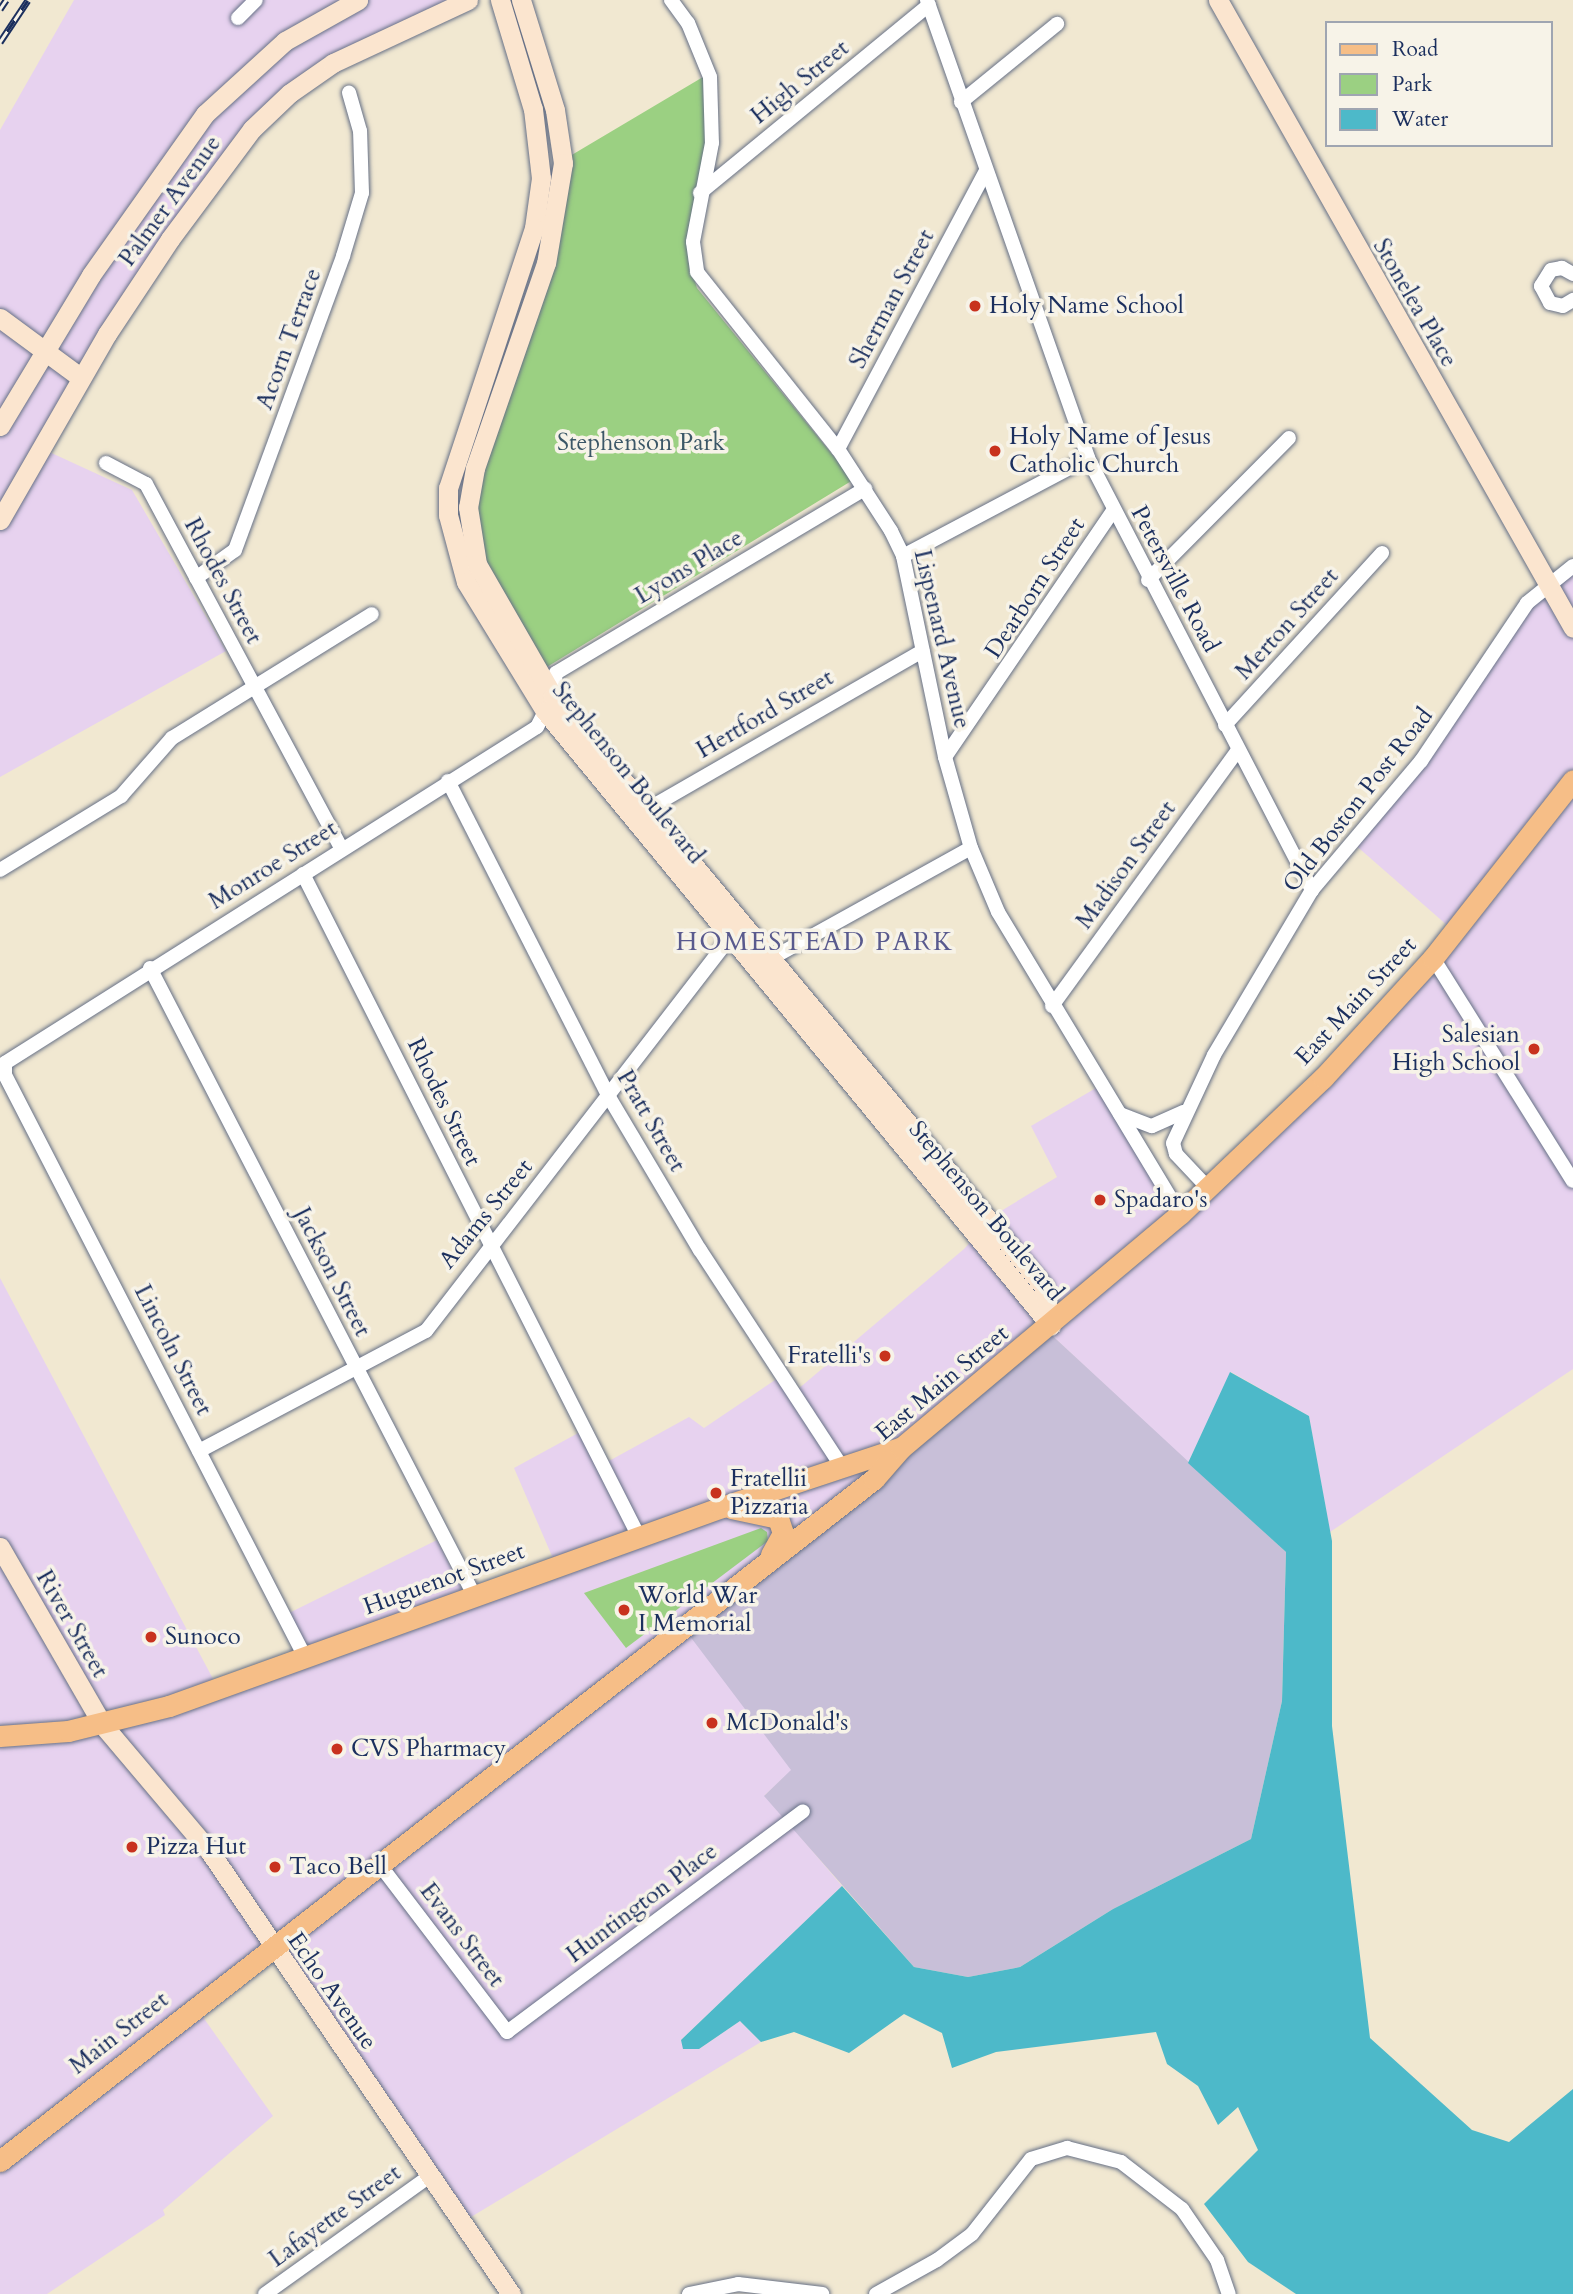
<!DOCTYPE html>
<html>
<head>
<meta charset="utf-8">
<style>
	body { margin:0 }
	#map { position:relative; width:1573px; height:2294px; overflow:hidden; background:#f1e8d1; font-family:Cardo,serif }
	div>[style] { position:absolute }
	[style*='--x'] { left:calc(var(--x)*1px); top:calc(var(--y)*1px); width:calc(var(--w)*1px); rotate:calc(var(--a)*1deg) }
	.built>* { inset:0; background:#e7d2ef }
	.industrial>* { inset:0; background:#c8bfd8 }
	.green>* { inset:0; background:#9bd082 }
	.water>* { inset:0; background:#4db9c9 }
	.roads { filter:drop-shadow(0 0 2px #667086) drop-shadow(0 0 2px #667086) }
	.street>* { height:14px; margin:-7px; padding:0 7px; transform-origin:7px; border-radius:7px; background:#fff }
	.secondary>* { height:19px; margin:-9.5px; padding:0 9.5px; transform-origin:9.5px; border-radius:9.5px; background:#fbe5cf }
	.primary>* { height:21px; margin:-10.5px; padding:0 10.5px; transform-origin:10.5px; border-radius:10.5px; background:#f6be87 }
	.rail>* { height:7px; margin-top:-3.5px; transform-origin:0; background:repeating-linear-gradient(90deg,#f7f3e8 0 13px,#1b2f5e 0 26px); box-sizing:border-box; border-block:2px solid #1b2f5e }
	.dots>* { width:19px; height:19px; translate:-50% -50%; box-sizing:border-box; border:4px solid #f7f3e8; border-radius:50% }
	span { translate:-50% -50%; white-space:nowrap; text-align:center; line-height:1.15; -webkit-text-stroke:7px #f7f3e8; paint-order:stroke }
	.street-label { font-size:24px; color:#1b2f5e }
	.poi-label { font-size:24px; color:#1b2f5e }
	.left { translate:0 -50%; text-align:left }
	.right { translate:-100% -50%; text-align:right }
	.park-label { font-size:24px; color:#3b5767 }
	.neighbourhood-label { font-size:26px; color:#595a8e; letter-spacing:2px }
	.legend { position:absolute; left:1325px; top:21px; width:228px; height:126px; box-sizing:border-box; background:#f7f3e8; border:2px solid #9fa5b1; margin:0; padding:9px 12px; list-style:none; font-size:21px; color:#1b2f5e }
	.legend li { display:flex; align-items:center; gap:14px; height:35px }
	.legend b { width:35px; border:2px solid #9fa5b1 }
</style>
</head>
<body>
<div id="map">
	<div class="built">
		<div style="clip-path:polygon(74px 0,475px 0,358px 53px,286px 101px,218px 176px,45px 450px,132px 490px,226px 651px,0 777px,0 130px)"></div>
		<div style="clip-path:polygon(1573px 570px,1573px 1369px,1330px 1532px,1309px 1416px,1231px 1372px,1188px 1463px,1043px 1327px,792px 1770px,765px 1795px,842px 1886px,681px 2040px,699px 2049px,740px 2021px,761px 2042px,461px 2223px,272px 1956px,198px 2010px,273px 2116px,163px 2210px,165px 2215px,47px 2294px,0 2294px,0 1278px,220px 1692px,309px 1661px,289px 1613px,437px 1540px,468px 1601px,558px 1570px,514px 1468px,580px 1432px,598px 1467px,689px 1417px,704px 1428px,778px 1378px,791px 1395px,964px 1249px,996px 1214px,1057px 1177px,1031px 1126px,1096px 1088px,1174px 1213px,1456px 933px,1353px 843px,1528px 609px)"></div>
	</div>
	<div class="industrial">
		<div style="clip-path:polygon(1043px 1327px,1286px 1552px,1282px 1701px,1251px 1839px,1113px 1909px,1020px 1967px,968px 1977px,914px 1967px,764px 1796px,791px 1770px,686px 1631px)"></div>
	</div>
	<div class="green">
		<div style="clip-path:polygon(703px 77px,706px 145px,688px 231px,688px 260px,697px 288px,853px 480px,542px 670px,488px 573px,476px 506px,485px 458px,570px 156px)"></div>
		<div style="clip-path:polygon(761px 1528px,767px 1532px,768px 1541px,626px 1648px,584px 1593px)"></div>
	</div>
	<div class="water">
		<div style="clip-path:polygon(1230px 1372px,1309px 1416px,1332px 1541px,1332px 1726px,1370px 2038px,1472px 2130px,1509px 2142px,1573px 2089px,1573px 2294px,1296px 2294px,1248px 2262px,1204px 2204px,1258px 2150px,1238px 2107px,1218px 2125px,1198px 2086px,1167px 2064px,1156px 2032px,996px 2052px,952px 2068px,942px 2033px,904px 2014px,849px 2053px,794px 2032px,761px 2042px,740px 2021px,699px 2049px,683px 2049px,681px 2040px,842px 1886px,914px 1967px,968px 1977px,1020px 1967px,1113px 1909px,1251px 1839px,1282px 1701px,1286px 1552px,1188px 1463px)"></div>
	</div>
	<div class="roads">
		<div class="street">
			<div style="--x:671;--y:0;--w:29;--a:54"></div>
			<div style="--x:688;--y:23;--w:58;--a:67.8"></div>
			<div style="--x:710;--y:77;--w:66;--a:88.3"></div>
			<div style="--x:712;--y:143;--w:101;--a:100.9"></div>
			<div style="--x:693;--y:242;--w:30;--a:82"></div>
			<div style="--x:697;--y:272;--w:226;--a:51.5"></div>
			<div style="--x:838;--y:449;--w:98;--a:57.1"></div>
			<div style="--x:891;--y:531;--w:28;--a:64"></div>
			<div style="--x:903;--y:556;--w:205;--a:78.2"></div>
			<div style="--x:945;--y:757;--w:95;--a:74.1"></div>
			<div style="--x:971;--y:848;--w:69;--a:67.1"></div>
			<div style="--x:998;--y:912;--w:353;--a:58.9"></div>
			<div style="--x:927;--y:0;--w:485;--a:70.6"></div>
			<div style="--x:1088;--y:458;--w:487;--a:62.6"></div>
			<div style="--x:238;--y:18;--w:25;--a:-45"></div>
			<div style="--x:961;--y:102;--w:124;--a:-39.1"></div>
			<div style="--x:700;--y:193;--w:296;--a:-39.4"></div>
			<div style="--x:1573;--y:274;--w:13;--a:-151"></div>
			<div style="--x:1562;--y:268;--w:11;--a:170"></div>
			<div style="--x:1551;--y:270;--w:19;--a:122"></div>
			<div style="--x:1541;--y:286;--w:19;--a:62"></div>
			<div style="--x:1550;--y:303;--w:13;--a:13"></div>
			<div style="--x:1563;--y:306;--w:12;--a:-31"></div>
			<div style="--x:838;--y:449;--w:315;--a:-62"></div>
			<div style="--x:106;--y:463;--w:45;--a:27.7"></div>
			<div style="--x:146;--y:484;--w:414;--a:61.8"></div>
			<div style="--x:903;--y:556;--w:209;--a:-27.9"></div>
			<div style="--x:196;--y:578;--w:48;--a:-35.7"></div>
			<div style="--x:235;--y:550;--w:313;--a:-69.8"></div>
			<div style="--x:343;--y:256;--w:66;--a:-73.2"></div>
			<div style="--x:362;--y:193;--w:62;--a:-91.8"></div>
			<div style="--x:360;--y:131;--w:40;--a:-106"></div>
			<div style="--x:1148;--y:580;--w:200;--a:-45.2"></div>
			<div style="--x:1225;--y:725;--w:233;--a:-47.6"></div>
			<div style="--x:945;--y:757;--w:298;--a:-55.7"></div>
			<div style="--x:448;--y:781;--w:355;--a:63"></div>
			<div style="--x:609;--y:1097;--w:178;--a:59.3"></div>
			<div style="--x:700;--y:1250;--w:259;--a:56.8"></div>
			<div style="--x:639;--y:814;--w:327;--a:-29.9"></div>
			<div style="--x:0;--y:870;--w:142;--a:-31.4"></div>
			<div style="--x:121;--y:796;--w:77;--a:-48.7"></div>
			<div style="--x:172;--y:738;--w:235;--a:-31.8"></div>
			<div style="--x:303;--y:874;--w:743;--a:63.12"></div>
			<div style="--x:1433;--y:958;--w:263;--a:57.9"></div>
			<div style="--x:765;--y:962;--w:235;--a:-29"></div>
			<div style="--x:150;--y:968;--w:706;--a:62.67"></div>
			<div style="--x:1052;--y:1006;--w:315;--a:-54"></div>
			<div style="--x:1120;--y:1114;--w:34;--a:21"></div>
			<div style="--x:1152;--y:1126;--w:35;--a:-24"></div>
			<div style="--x:1208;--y:1188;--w:47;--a:-133.3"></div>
			<div style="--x:1176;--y:1154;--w:11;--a:-105"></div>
			<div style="--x:1173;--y:1143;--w:97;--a:-65"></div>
			<div style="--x:1214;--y:1055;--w:192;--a:-59.3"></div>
			<div style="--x:1312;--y:890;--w:169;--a:-49.8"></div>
			<div style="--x:1421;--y:761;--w:190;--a:-56.1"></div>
			<div style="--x:1527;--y:603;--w:59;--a:-38.8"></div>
			<div style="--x:199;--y:1451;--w:257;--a:-27.9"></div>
			<div style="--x:426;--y:1331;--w:505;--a:-52.31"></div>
			<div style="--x:305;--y:1657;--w:655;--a:-117.27"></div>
			<div style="--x:5;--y:1075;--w:12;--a:-90"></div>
			<div style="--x:5;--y:1063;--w:629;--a:-32.28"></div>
			<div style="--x:537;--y:727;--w:35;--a:-63"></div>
			<div style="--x:553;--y:696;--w:23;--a:-83"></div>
			<div style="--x:556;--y:673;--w:360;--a:-30.8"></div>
			<div style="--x:380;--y:1865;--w:210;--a:52.7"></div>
			<div style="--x:507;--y:2032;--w:369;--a:-36.7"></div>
			<div style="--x:265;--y:2294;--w:204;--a:-35.6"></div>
			<div style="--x:689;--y:2294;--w:50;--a:-11.5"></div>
			<div style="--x:738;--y:2284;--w:85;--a:6.8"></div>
			<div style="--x:876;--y:2294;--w:70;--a:-29.1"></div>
			<div style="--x:937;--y:2260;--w:44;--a:-36.6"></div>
			<div style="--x:972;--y:2234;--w:95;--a:-51.8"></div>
			<div style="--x:1031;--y:2159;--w:38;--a:-17"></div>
			<div style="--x:1067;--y:2148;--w:56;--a:14.5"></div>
			<div style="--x:1121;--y:2162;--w:77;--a:37.6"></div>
			<div style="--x:1182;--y:2209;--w:62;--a:55.5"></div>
			<div style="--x:1217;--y:2260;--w:36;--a:71"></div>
		</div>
		<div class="secondary">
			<div style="--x:500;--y:0;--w:114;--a:73.2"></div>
			<div style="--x:533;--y:109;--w:69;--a:83.4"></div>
			<div style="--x:541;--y:178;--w:50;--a:98"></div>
			<div style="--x:534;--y:228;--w:274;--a:108.3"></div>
			<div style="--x:448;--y:488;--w:27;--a:90"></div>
			<div style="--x:448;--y:515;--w:69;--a:75"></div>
			<div style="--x:466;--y:582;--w:151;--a:58.5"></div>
			<div style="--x:545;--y:711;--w:796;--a:50.55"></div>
			<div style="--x:521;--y:0;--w:115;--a:72.8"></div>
			<div style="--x:555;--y:110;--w:54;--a:81.4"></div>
			<div style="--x:563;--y:163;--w:101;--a:99.6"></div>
			<div style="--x:546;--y:263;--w:217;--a:109.1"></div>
			<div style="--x:475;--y:468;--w:40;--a:100"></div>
			<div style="--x:468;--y:507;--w:58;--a:81"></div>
			<div style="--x:477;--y:564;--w:152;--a:60.1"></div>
			<div style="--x:553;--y:696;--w:768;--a:50.28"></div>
			<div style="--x:1044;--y:1287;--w:36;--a:80"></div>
			<div style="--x:1218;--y:0;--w:721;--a:60.52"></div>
			<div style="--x:0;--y:318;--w:99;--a:36.4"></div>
			<div style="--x:0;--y:426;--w:176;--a:-58.9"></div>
			<div style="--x:91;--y:275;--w:197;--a:-54.7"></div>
			<div style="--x:205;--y:114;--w:108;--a:-42.4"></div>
			<div style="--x:285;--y:41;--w:84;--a:-29.3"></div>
			<div style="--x:0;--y:520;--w:215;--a:-60.1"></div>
			<div style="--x:107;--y:334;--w:114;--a:-56.4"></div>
			<div style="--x:170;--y:239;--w:137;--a:-53.3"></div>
			<div style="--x:252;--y:129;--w:52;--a:-43.5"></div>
			<div style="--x:290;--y:93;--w:52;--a:-34.9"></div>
			<div style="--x:333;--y:63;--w:149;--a:-25"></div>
			<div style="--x:0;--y:1547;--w:204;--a:60"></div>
			<div style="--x:102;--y:1724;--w:167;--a:49.8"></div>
			<div style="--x:210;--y:1852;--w:535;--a:55.75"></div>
		</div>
		<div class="primary">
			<div style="--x:731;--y:1508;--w:48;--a:12"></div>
			<div style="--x:778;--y:1518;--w:16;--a:72"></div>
			<div style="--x:783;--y:1533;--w:25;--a:119"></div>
			<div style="--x:0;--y:1736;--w:68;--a:-4.2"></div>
			<div style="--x:68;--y:1731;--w:104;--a:-13.9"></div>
			<div style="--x:169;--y:1706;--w:588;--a:-19.79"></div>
			<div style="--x:722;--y:1507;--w:187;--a:-18.4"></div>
			<div style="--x:0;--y:2161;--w:1109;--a:-37.97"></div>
			<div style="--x:874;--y:1479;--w:41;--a:-48.9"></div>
			<div style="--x:901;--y:1448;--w:364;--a:-40"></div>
			<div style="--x:1180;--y:1214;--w:197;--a:-43.6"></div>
			<div style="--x:1323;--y:1078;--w:163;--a:-47.5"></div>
			<div style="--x:1433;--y:958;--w:226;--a:-51.8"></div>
		</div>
	</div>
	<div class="rail">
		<div style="--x:0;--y:9;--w:11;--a:-56"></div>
		<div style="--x:0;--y:42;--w:50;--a:-56.3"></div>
	</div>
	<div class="dots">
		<div style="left:975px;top:306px;background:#c8321e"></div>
		<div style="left:995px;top:451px;background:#c8321e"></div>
		<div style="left:1534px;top:1049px;background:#c8321e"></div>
		<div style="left:1100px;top:1200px;background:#c8321e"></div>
		<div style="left:885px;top:1356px;background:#c8321e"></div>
		<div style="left:716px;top:1493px;background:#c8321e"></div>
		<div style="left:624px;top:1610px;background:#c8321e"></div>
		<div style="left:151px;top:1637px;background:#c8321e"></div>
		<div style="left:712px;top:1723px;background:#c8321e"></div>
		<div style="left:337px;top:1749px;background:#c8321e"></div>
		<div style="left:132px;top:1847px;background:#c8321e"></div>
		<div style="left:275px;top:1867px;background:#c8321e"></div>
	</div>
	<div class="street-label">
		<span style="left:800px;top:82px;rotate:-39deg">High Street</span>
		<span style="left:170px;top:201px;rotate:-54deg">Palmer Avenue</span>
		<span style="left:892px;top:299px;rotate:-62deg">Sherman Street</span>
		<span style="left:1415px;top:303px;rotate:60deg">Stonelea Place</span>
		<span style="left:289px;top:339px;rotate:-70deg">Acorn Terrace</span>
		<span style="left:689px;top:567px;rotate:-31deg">Lyons Place</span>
		<span style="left:1175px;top:579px;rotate:62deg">Petersville Road</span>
		<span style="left:223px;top:581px;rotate:62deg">Rhodes Street</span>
		<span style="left:1035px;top:588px;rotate:-57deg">Dearborn Street</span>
		<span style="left:1287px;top:624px;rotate:-48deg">Merton Street</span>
		<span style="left:942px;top:639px;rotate:77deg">Lispenard Avenue</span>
		<span style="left:765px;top:714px;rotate:-30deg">Hertford Street</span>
		<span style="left:628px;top:773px;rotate:51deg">Stephenson Boulevard</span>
		<span style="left:1358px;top:800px;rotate:-52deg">Old Boston Post Road</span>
		<span style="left:273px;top:865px;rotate:-32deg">Monroe Street</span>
		<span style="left:1126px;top:865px;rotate:-54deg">Madison Street</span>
		<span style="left:1356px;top:1001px;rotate:-47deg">East Main Street</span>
		<span style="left:444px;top:1102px;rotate:64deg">Rhodes Street</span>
		<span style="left:651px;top:1121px;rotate:60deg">Pratt Street</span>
		<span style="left:986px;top:1211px;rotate:50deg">Stephenson Boulevard</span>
		<span style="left:486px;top:1214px;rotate:-51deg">Adams Street</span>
		<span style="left:332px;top:1272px;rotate:63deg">Jackson Street</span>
		<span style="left:173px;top:1350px;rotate:63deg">Lincoln Street</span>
		<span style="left:942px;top:1383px;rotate:-40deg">East Main Street</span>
		<span style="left:444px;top:1579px;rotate:-20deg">Huguenot Street</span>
		<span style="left:72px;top:1624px;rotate:60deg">River Street</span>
		<span style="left:642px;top:1903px;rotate:-37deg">Huntington Place</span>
		<span style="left:462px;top:1935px;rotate:53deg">Evans Street</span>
		<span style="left:332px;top:1991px;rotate:55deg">Echo Avenue</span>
		<span style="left:119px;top:2033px;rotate:-38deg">Main Street</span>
		<span style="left:335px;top:2216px;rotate:-36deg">Lafayette Street</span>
	</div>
	<div class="poi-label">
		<span class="left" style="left:989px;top:306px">Holy Name School</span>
		<span class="left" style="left:1009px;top:451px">Holy Name of Jesus<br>Catholic Church</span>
		<span class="right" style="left:1520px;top:1049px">Salesian<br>High School</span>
		<span class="left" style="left:1114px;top:1200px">Spadaro's</span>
		<span class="right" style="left:871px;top:1356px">Fratelli's</span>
		<span class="left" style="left:730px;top:1493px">Fratellii<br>Pizzaria</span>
		<span class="left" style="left:638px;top:1610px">World War<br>I Memorial</span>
		<span class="left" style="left:165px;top:1637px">Sunoco</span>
		<span class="left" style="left:726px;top:1723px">McDonald's</span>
		<span class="left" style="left:351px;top:1749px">CVS Pharmacy</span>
		<span class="left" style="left:146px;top:1847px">Pizza Hut</span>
		<span class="left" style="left:289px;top:1867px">Taco Bell</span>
	</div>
	<div class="park-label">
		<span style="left:641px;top:443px">Stephenson Park</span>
	</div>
	<div class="neighbourhood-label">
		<span style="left:815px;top:942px">HOMESTEAD PARK</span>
	</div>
	<ul class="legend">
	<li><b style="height:9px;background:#f6be87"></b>Road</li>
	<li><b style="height:19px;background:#9bd082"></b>Park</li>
	<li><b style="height:19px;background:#4db9c9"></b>Water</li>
	</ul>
</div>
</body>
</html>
